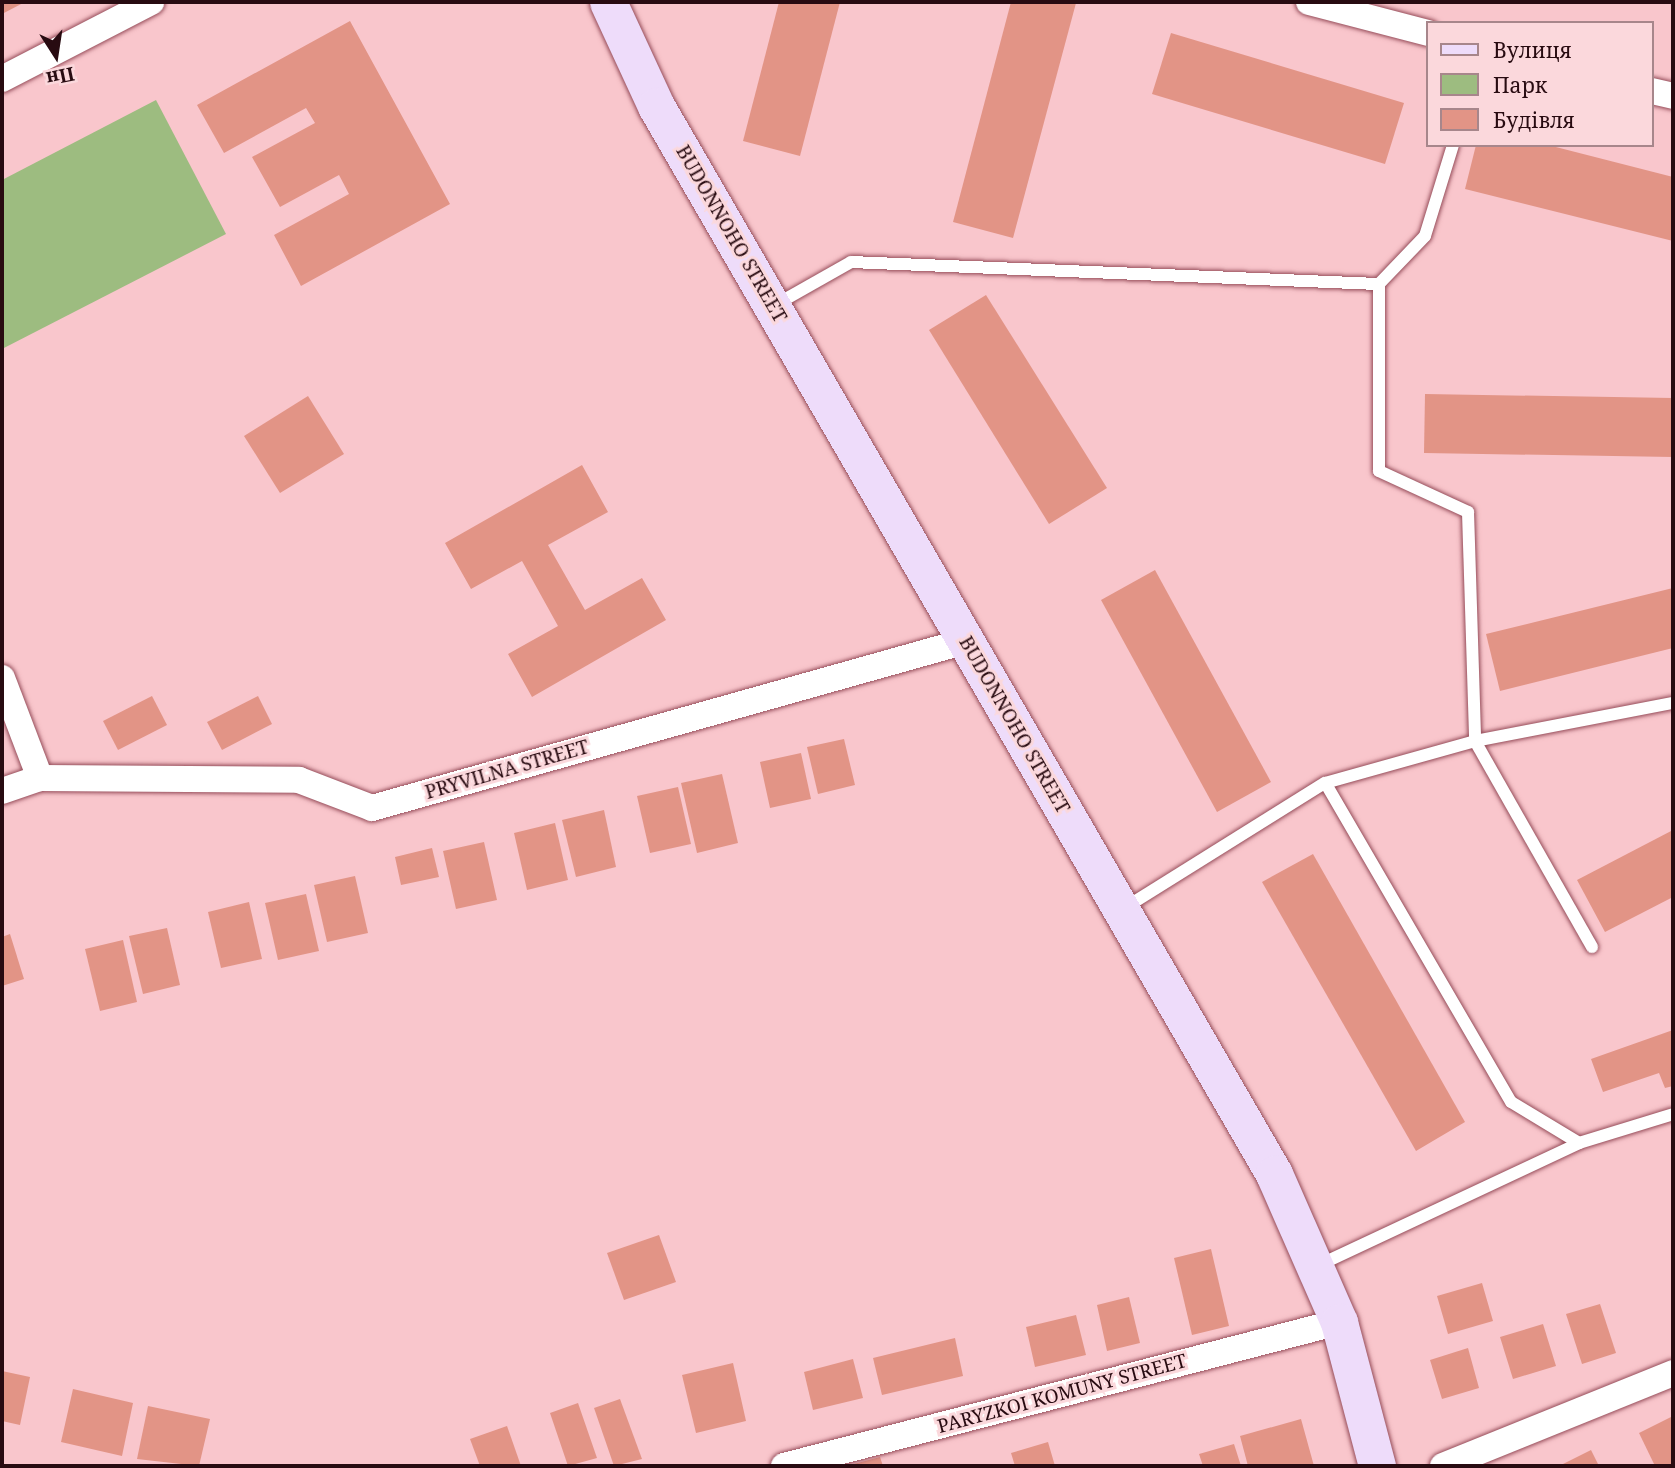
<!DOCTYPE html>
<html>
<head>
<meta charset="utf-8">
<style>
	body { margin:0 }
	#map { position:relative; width:1675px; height:1468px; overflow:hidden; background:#f9c6cc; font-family:"Noto Serif",serif }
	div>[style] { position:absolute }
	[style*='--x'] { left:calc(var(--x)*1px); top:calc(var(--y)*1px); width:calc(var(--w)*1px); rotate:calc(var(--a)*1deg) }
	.green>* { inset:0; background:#9dbc80 }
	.building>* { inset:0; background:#e29486 }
	.roads { filter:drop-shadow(0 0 2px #964d5a) drop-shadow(0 0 2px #964d5a) }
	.lane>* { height:12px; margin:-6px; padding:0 6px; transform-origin:6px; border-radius:6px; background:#fff }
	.street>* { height:26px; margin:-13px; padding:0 13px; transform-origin:13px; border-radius:13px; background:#fff }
	.secondary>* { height:37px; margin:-18.5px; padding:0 18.5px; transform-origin:18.5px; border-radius:18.5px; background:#eedcfa }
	span { translate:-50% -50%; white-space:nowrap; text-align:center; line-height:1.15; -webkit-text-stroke:6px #fbd8dc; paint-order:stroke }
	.street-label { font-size:19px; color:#280b11 }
	.frame { position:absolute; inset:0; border:4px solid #280b11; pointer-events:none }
	.legend { position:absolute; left:1426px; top:21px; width:228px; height:126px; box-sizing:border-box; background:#fbd8dc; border:2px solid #a7868b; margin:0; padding:9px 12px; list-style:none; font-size:21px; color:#280b11 }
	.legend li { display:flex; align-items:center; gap:14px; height:35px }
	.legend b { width:35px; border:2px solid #a7868b }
	.north { position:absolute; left:21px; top:21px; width:70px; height:70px; -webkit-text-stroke:5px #fbd8dc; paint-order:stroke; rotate:168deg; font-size:19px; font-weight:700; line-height:28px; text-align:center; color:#280b11 }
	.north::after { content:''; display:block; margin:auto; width:24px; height:32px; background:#280b11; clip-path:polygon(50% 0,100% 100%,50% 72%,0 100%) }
</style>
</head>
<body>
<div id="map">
	<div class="green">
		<div style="clip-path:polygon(156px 100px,226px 234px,2px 349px,2px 180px)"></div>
	</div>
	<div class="building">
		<div style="clip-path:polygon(2px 2px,25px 2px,2px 14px)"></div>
		<div style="clip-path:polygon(779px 2px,840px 2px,800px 156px,743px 141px)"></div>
		<div style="clip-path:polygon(1011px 2px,1076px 3px,1013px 238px,953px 222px)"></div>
		<div style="clip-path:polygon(350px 21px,450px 204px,301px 286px,274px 235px,349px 194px,339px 175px,280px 207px,252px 157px,315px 123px,306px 108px,224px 153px,197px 105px)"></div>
		<div style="clip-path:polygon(1171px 33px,1404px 103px,1385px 164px,1152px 94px)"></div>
		<div style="clip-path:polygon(1476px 145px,1548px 145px,1673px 177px,1673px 241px,1465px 189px)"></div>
		<div style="clip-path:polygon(986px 295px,1107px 488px,1049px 524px,929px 330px)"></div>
		<div style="clip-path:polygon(1425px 394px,1673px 398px,1673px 457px,1424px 453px)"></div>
		<div style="clip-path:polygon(308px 396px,344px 454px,280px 493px,244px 436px)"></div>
		<div style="clip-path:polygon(582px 465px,608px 512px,548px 545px,585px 610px,642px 578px,666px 620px,532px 697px,508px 654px,558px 626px,522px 561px,471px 589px,445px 543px)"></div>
		<div style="clip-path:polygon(1155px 570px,1271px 782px,1217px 812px,1101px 600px)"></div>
		<div style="clip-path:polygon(1673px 588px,1673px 648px,1500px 691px,1486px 634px)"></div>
		<div style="clip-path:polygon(152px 696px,167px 725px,118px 750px,103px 721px)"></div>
		<div style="clip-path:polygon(258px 696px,272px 724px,222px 750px,207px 722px)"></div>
		<div style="clip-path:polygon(844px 739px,855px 785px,818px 794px,807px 747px)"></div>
		<div style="clip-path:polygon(801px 753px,811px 799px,770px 808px,760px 762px)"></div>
		<div style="clip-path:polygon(722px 774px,738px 843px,697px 853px,681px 783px)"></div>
		<div style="clip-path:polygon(678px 787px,691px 844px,650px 853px,637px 796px)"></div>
		<div style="clip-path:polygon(604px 810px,616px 867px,576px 877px,562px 820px)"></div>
		<div style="clip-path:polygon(555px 823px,568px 880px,527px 890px,514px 833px)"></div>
		<div style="clip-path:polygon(1673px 830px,1673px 897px,1605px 932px,1577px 880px)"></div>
		<div style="clip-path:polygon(484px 842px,497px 900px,456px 909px,443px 851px)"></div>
		<div style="clip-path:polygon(432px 848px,439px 877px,401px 885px,395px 857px)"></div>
		<div style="clip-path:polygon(1313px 854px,1465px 1122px,1416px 1151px,1262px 882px)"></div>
		<div style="clip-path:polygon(355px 876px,368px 933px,327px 942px,314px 885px)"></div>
		<div style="clip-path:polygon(306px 894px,319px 951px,278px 960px,265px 903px)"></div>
		<div style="clip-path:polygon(249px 902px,262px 959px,221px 968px,208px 912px)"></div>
		<div style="clip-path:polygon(167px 928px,180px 985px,143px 994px,129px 936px)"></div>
		<div style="clip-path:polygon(10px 934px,24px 979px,2px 986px,2px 937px)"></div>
		<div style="clip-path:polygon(123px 940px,137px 1002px,100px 1011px,85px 949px)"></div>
		<div style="clip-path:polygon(1673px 1030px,1673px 1086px,1665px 1088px,1659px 1073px,1603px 1092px,1591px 1059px)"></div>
		<div style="clip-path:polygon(659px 1235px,676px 1282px,624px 1300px,607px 1253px)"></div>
		<div style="clip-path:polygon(1211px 1249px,1229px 1326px,1192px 1335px,1174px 1258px)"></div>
		<div style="clip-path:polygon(1482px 1283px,1493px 1321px,1448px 1334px,1437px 1296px)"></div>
		<div style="clip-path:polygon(1129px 1297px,1140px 1343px,1107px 1351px,1097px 1305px)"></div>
		<div style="clip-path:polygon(1600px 1304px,1616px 1353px,1582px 1364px,1566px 1314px)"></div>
		<div style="clip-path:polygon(1076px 1315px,1086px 1355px,1035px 1367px,1026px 1327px)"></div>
		<div style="clip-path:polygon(1543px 1324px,1556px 1366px,1513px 1379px,1500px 1337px)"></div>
		<div style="clip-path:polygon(955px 1338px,963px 1376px,882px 1395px,873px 1358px)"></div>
		<div style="clip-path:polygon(1468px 1348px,1479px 1388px,1442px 1399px,1430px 1360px)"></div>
		<div style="clip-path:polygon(853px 1359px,863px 1398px,813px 1410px,804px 1372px)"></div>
		<div style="clip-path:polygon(733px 1363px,746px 1421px,696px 1433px,682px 1375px)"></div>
		<div style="clip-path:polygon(2px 1371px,30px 1377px,20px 1425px,2px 1421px)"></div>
		<div style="clip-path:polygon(73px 1389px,133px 1403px,122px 1456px,61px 1442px)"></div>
		<div style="clip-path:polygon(620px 1399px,642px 1459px,614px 1466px,594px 1408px)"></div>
		<div style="clip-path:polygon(578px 1403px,597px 1458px,568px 1466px,550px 1413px)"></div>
		<div style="clip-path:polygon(148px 1406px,210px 1419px,199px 1466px,137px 1459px)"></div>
		<div style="clip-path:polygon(1673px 1416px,1673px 1466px,1655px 1466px,1639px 1433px)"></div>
		<div style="clip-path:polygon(1301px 1419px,1314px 1466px,1248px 1466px,1240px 1436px)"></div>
		<div style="clip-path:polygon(507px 1426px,521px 1466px,480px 1466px,470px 1439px)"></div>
		<div style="clip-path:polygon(1048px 1442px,1055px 1466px,1015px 1466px,1011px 1453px)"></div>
		<div style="clip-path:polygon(1234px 1444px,1241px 1466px,1203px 1466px,1199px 1454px)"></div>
		<div style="clip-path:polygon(1591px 1450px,1599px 1466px,1559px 1466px)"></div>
		<div style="clip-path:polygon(880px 1457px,883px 1466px,850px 1466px,850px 1465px)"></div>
	</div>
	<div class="roads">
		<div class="lane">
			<div style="--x:1453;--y:145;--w:95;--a:107.1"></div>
			<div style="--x:1425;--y:236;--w:66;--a:133.8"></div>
			<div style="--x:1379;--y:284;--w:187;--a:90"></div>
			<div style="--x:1379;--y:471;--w:98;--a:24.7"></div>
			<div style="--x:1468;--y:512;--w:229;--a:88.2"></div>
			<div style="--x:1475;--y:741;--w:237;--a:60.4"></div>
			<div style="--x:775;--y:305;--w:87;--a:-29.5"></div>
			<div style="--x:851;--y:262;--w:528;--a:2.39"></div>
			<div style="--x:1123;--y:909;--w:238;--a:-32"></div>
			<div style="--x:1579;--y:1143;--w:79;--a:-148.9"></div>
			<div style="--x:1511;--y:1102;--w:369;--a:-120.2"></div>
			<div style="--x:1325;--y:783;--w:156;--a:-15.6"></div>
			<div style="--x:1475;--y:741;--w:202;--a:-10.9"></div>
			<div style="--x:1317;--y:1266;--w:289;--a:-25.1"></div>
			<div style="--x:1579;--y:1143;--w:98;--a:-17.1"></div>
		</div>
		<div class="street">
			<div style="--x:1309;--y:2;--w:123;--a:14.6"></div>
			<div style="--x:2;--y:79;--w:168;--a:-27.3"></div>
			<div style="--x:1652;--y:91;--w:22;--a:13"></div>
			<div style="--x:2;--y:678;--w:107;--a:69.2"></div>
			<div style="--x:40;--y:778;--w:259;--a:0.4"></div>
			<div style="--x:299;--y:780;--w:78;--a:21"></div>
			<div style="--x:372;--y:808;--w:617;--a:-15.7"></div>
			<div style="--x:2;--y:791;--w:40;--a:-18.9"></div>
			<div style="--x:784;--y:1466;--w:573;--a:-14.55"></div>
			<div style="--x:1443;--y:1466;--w:248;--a:-22"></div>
		</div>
		<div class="secondary">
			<div style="--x:608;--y:2;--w:115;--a:65.2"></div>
			<div style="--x:656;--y:106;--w:1234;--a:59.94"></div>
			<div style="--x:1274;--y:1174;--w:162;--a:66.3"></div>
			<div style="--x:1339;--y:1322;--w:149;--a:75.2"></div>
		</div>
	</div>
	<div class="street-label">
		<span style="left:731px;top:234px;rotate:60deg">BUDONNOHO STREET</span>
		<span style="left:1014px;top:725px;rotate:60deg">BUDONNOHO STREET</span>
		<span style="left:507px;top:770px;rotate:-16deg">PRYVILNA STREET</span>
		<span style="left:1062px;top:1394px;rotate:-15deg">PARYZKOI KOMUNY STREET</span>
	</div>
	<div class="frame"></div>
	<ul class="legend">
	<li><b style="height:9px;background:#eedcfa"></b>Вулиця</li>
	<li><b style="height:19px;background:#9dbc80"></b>Парк</li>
	<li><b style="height:19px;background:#e29486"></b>Будівля</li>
	</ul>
	<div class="north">Пн</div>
</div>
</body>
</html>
